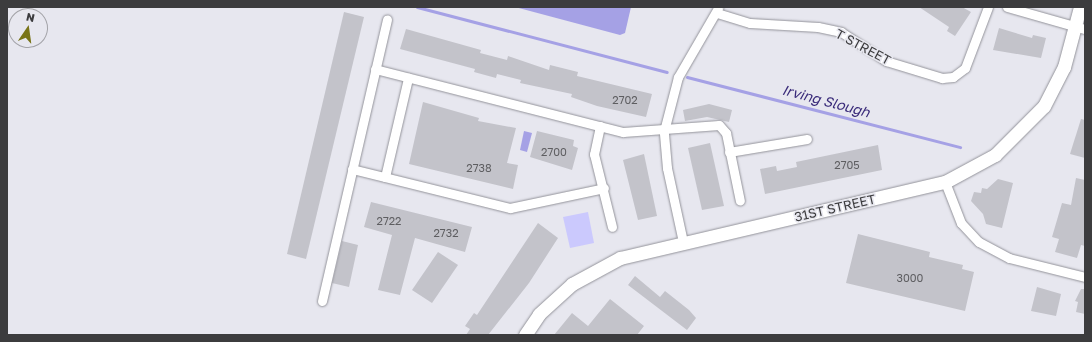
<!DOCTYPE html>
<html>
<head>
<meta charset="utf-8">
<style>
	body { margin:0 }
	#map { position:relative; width:1092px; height:342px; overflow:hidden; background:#e7e7ef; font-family:"Golos Text",sans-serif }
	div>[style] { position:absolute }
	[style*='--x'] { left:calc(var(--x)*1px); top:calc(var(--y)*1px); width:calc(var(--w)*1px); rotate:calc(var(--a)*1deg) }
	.green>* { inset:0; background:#cbc9fd }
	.water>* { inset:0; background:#a5a1e5 }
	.stream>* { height:3px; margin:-1.5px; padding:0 1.5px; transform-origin:1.5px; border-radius:1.5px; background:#a5a1e5 }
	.building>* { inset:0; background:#c3c3ca }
	.roads { filter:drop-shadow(0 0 1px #93939a) drop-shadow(0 0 1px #93939a) }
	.street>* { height:9px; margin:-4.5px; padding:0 4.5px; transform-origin:4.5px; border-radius:4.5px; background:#fff }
	.secondary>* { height:13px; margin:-6.5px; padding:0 6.5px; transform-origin:6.5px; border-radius:6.5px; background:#fff }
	span { translate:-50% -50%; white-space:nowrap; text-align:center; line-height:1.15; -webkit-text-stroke:3px #e7e7ef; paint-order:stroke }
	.number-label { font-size:11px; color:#5e5e61 }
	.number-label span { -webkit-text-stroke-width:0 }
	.street-label { font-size:13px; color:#3c3c3e }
	.water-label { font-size:14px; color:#392a79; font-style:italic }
	.frame { position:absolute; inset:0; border:8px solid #3c3c3e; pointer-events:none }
	.north { position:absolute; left:8px; top:8px; width:40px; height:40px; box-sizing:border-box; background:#e7e7ef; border:1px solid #a3a3a8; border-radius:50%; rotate:13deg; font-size:11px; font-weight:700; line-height:16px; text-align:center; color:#3c3c3e }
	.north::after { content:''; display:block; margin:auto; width:14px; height:18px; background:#797418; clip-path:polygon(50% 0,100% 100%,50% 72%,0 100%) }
</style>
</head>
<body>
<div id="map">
	<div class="green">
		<div style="clip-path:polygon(588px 212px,594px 243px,570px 248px,563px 217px)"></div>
	</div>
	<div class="water">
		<div style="clip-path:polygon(515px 7px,631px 7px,625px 33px,620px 35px)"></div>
		<div style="clip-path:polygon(524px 131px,532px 133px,527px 152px,520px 150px)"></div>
	</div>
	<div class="stream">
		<div style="--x:417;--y:7;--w:258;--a:14.6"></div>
		<div style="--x:687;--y:77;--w:282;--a:14.4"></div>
	</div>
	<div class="building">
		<div style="clip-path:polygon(919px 7px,962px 7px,971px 12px,955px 36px,947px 31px,949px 27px)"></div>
		<div style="clip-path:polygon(344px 12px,364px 17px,306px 259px,287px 254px)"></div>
		<div style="clip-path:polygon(999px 28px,1032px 38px,1033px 35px,1046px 38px,1041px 58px,993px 50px)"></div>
		<div style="clip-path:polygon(406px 29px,481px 50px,480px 53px,507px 60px,508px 56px,549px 70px,550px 65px,578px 72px,577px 76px,652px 94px,646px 117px,597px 106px,571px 97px,572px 94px,520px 83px,521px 80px,497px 74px,496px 78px,474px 72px,475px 69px,400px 49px)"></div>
		<div style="clip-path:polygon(423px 102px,479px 118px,478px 121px,516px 128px,507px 163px,518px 165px,513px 189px,409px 164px)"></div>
		<div style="clip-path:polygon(709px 104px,732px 110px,729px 122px,707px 117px,685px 121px,683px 110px)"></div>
		<div style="clip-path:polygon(1081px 119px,1085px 120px,1085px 158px,1070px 154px)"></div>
		<div style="clip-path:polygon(537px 131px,574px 140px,573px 146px,578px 148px,572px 170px,530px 157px)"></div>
		<div style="clip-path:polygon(710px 143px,724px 206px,702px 210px,688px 148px)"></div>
		<div style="clip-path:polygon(878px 145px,882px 170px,765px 194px,760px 169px,776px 166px,777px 171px,797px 167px,796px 162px)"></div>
		<div style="clip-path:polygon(644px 154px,657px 216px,638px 220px,623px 160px)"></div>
		<div style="clip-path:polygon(1076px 178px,1085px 180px,1085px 246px,1081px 245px,1077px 258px,1055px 252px,1059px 239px,1052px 237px,1062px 203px,1071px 205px)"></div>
		<div style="clip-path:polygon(998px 179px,1013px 183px,1002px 228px,986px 224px,983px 214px,971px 201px,974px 192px,981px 193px,982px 188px,987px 189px)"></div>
		<div style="clip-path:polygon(371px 202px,472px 227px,465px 252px,415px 238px,400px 295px,378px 290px,392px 235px,364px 227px)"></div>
		<div style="clip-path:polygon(538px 223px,558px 238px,529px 283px,488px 335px,466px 335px,470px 329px,465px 326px,474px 313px,477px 315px)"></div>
		<div style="clip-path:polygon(858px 234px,930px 252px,929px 257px,963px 265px,962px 269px,974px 272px,965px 311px,846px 283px)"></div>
		<div style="clip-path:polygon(342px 241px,358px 245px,349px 287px,332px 283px)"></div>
		<div style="clip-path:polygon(438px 252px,458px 265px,432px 303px,412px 290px)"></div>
		<div style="clip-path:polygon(635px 276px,660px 297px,665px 291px,689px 310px,696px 318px,687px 330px,628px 285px)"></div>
		<div style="clip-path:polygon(1037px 287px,1061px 294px,1056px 316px,1031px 311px)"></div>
		<div style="clip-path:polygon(1081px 289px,1085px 289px,1085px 314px,1076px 312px,1078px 302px,1075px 301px)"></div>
		<div style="clip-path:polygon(610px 299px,644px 326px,637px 335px,554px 335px,572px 313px,588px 326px)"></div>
	</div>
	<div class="roads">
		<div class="street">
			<div style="--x:1007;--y:7;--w:81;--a:15.8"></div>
			<div style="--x:717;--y:13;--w:34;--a:17"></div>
			<div style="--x:750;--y:23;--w:68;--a:3.4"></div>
			<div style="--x:818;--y:27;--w:24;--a:12"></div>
			<div style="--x:841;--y:32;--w:54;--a:32.8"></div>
			<div style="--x:886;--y:61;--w:59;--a:16.9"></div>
			<div style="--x:942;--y:78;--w:11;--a:-5"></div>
			<div style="--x:953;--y:77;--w:15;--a:-37"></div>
			<div style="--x:965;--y:68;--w:65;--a:-69.3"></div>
			<div style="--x:375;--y:69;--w:256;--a:14.3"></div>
			<div style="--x:623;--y:132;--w:96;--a:-4.2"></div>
			<div style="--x:719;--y:125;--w:11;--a:49"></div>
			<div style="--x:726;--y:133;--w:69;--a:78.4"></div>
			<div style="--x:600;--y:126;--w:29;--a:102"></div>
			<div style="--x:594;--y:154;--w:75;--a:76.1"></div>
			<div style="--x:729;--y:152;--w:79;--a:-9.5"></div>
			<div style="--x:352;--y:169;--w:163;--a:13.9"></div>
			<div style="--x:510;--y:208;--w:96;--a:-12"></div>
			<div style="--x:385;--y:177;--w:102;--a:-76.9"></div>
			<div style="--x:945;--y:182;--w:44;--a:68.7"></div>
			<div style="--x:961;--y:223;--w:26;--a:47"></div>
			<div style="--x:979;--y:242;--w:34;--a:28"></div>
			<div style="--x:1009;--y:258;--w:78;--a:14"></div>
			<div style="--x:683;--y:242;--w:76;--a:-102.2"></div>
			<div style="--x:667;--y:168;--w:37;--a:-95"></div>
			<div style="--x:664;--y:131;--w:56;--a:-75.5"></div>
			<div style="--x:678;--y:77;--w:80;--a:-59.9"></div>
			<div style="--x:322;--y:301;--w:289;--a:-77"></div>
		</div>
		<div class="secondary">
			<div style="--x:525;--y:335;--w:25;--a:-56"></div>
			<div style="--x:539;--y:314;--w:45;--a:-42.3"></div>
			<div style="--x:572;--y:284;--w:55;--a:-28.4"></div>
			<div style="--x:620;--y:258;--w:334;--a:-13.2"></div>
			<div style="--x:945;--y:182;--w:57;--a:-28.4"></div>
			<div style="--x:995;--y:155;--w:69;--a:-45"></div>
			<div style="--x:1044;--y:106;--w:44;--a:-62.9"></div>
			<div style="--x:1064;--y:67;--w:62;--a:-75.1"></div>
		</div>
	</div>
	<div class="number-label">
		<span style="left:625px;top:100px">2702</span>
		<span style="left:554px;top:152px">2700</span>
		<span style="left:847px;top:165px">2705</span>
		<span style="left:479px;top:168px">2738</span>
		<span style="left:389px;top:221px">2722</span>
		<span style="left:446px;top:233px">2732</span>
		<span style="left:910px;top:278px">3000</span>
	</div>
	<div class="street-label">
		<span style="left:863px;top:47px;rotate:28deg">T STREET</span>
		<span style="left:835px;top:208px;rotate:-13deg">31ST STREET</span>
	</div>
	<div class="water-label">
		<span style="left:826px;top:101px;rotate:15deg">Irving Slough</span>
	</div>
	<div class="frame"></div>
	<div class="north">N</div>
</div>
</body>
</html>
